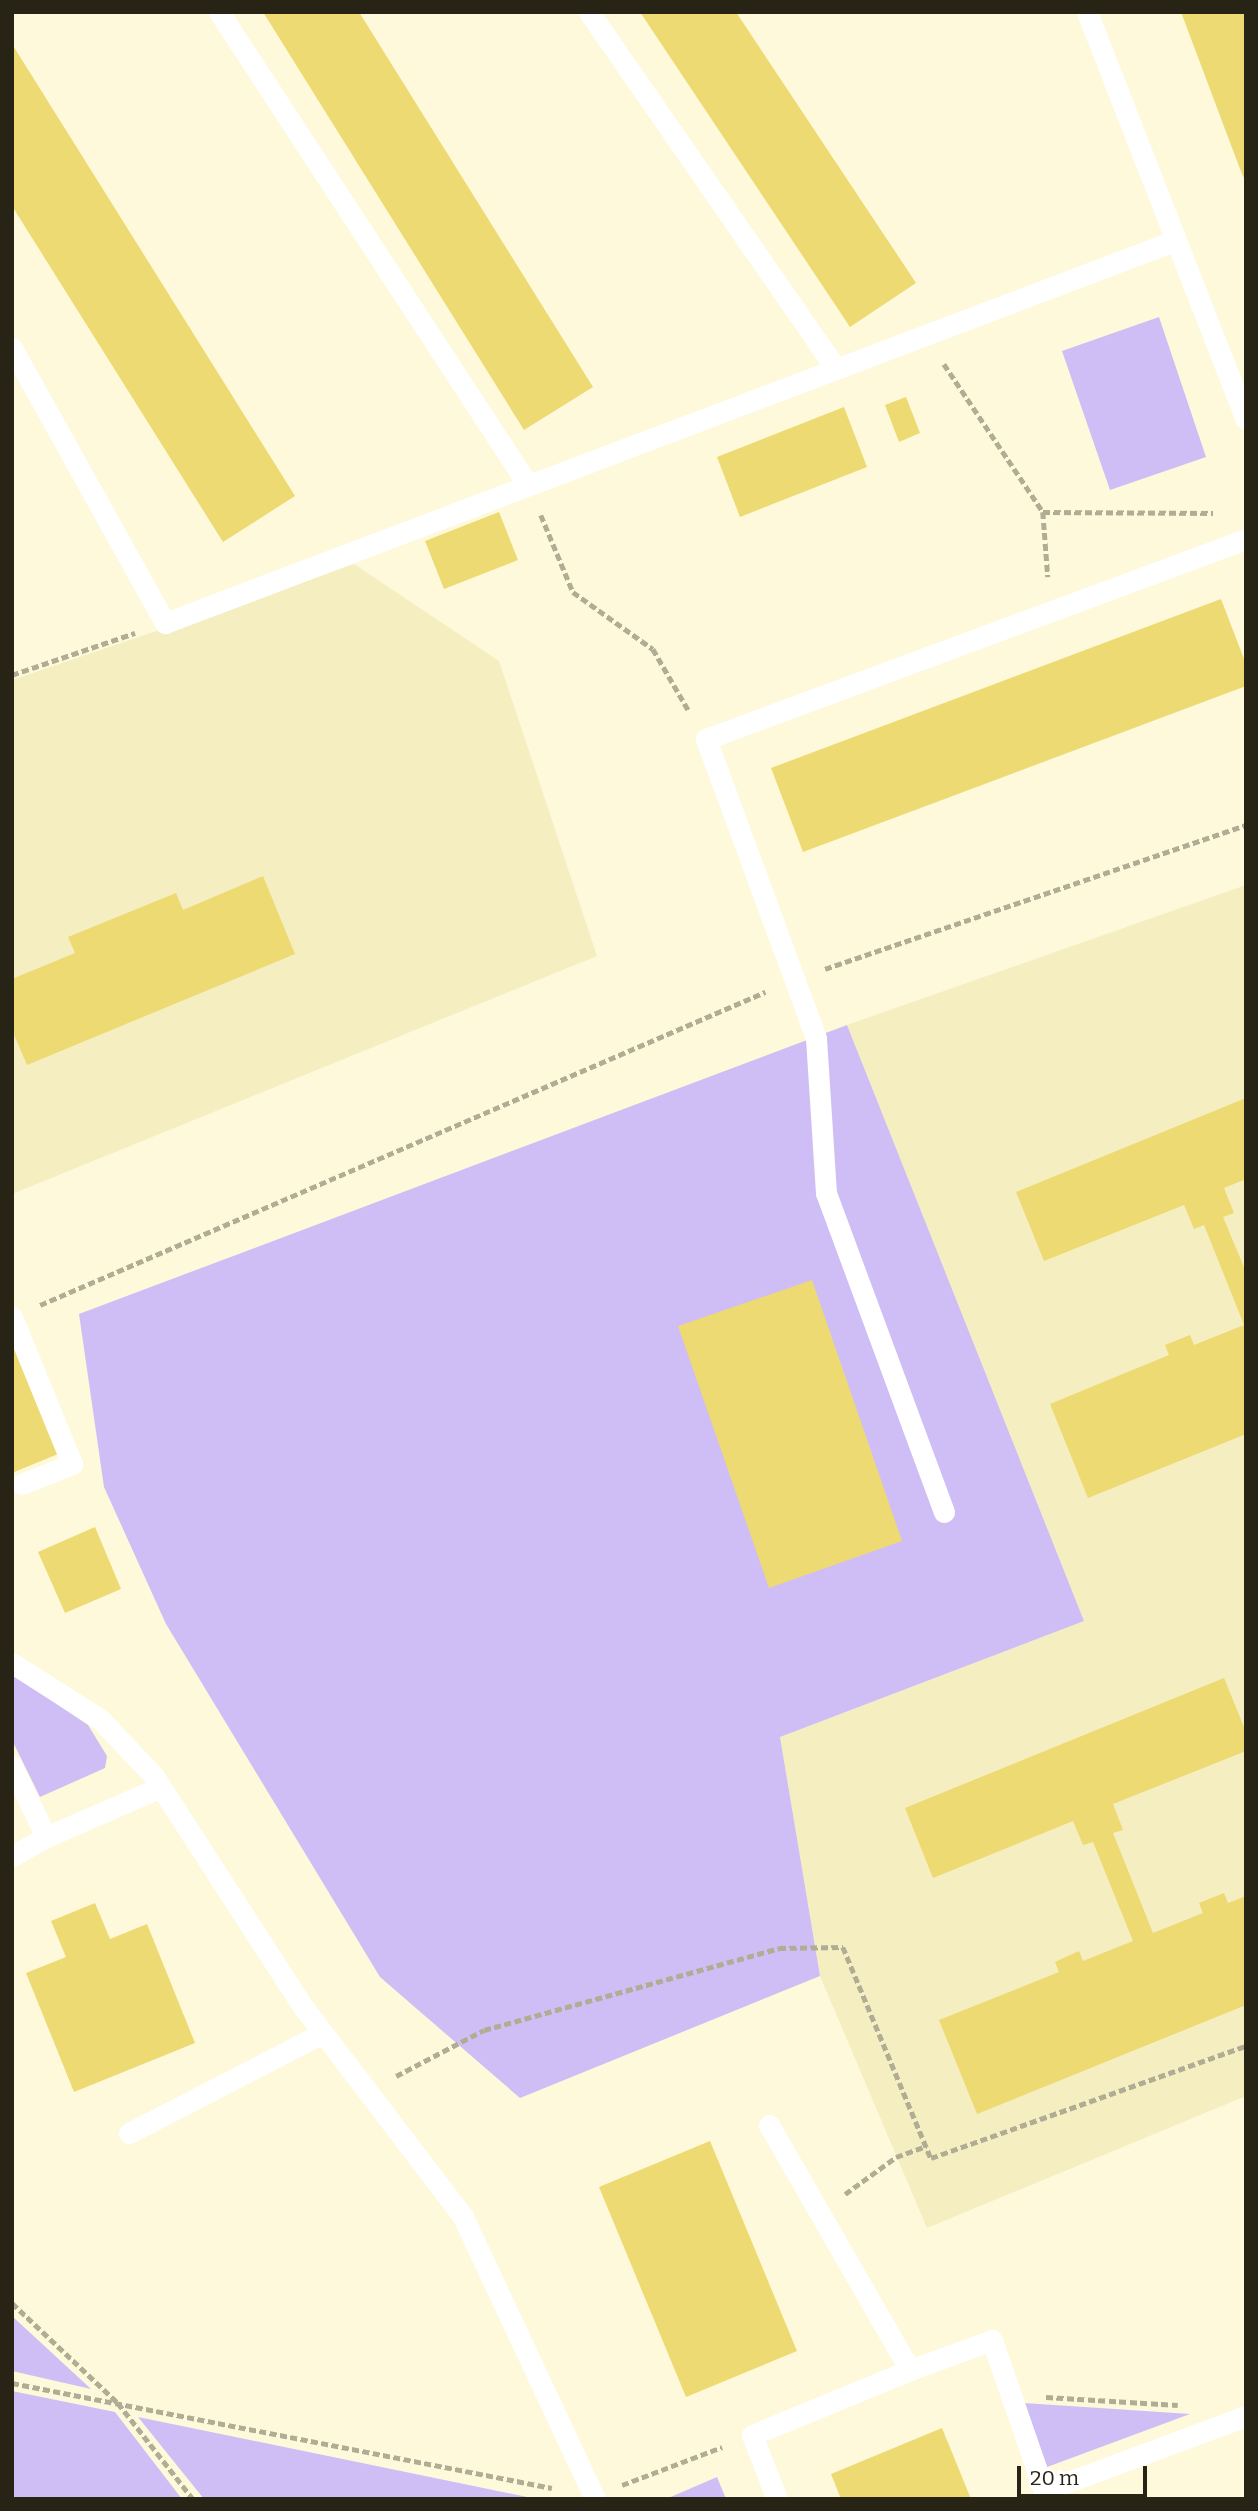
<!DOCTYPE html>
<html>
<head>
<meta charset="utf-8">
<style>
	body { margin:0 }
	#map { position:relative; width:1258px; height:2511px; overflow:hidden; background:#fef9db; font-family:Bitter,serif }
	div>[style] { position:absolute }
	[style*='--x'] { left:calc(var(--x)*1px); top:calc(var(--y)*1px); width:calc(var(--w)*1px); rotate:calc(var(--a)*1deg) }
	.built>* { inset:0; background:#f5eec0 }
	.green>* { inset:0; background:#cfbdf5 }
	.building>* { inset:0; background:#edda72 }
	.path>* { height:4.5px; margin-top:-2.25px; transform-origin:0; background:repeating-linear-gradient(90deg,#b1ad94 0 7px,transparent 0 10.5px) }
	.lane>* { height:21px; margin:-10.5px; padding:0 10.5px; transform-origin:10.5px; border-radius:10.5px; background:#fff }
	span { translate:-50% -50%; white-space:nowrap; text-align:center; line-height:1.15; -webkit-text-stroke:6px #fff; paint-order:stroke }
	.frame { position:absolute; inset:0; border:14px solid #272416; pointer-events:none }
	.scale { position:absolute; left:1017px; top:2466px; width:130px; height:32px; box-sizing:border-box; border:4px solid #272416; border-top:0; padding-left:9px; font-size:21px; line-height:24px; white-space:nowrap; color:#272416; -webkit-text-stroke:5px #fff; paint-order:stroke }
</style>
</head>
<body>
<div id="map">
	<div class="built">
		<div style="clip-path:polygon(354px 564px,499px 661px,597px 956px,12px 1194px,12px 680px)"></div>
		<div style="clip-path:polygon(1246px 885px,1246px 2096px,927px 2228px,820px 1976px,780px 1737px,1084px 1621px,847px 1025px)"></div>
	</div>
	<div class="green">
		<div style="clip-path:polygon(1159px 317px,1206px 457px,1110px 490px,1062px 351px)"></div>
		<div style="clip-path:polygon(847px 1025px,1084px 1621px,780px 1737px,820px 1976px,520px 2098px,380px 1977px,166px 1624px,104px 1487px,79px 1314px)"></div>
		<div style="clip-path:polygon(12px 1674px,88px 1725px,107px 1756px,105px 1768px,40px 1797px,12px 1740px)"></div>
		<div style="clip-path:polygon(12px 2316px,91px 2389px,12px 2371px)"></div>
		<div style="clip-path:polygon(12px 2391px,115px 2412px,182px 2499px,12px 2499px)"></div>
		<div style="clip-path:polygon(1024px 2403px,1190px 2414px,1047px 2467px)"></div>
		<div style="clip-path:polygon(138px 2417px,537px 2499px,204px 2499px)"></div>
		<div style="clip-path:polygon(717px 2477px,726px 2499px,666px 2499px)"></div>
	</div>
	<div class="building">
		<div style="clip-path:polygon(263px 12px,359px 12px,593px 387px,524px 430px)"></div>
		<div style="clip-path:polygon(640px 12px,736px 12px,916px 283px,850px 327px)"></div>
		<div style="clip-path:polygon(1181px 12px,1246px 12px,1246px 183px,1240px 169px)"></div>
		<div style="clip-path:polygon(12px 44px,295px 496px,223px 542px,12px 206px)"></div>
		<div style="clip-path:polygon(906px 397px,920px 433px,899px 442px,885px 405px)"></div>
		<div style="clip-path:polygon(844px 407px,867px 467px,740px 517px,717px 457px)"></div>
		<div style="clip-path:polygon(499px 512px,518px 560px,444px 589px,425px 541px)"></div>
		<div style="clip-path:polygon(1221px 599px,1246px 664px,1246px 686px,803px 852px,771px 768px)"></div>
		<div style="clip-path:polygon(263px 876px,295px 954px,27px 1065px,12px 1030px,12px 979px,75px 953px,68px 937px,176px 893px,183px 910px)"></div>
		<div style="clip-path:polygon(1246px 1098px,1246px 1179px,1224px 1188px,1234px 1213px,1223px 1217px,1246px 1272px,1246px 1434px,1088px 1498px,1050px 1404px,1169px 1355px,1165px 1345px,1190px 1335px,1194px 1345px,1244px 1325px,1204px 1225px,1194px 1229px,1184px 1205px,1044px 1261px,1016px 1192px)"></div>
		<div style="clip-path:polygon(812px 1280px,902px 1541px,769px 1588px,678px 1326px)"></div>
		<div style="clip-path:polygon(12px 1340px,58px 1454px,12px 1473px)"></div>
		<div style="clip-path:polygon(95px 1527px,121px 1589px,65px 1613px,38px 1552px)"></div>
		<div style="clip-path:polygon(1224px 1678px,1246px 1732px,1246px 1751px,1113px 1804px,1123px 1830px,1113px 1833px,1153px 1933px,1203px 1913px,1199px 1903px,1224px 1893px,1228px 1903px,1246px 1896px,1246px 2005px,977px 2114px,939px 2020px,1059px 1972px,1055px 1962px,1079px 1951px,1083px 1961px,1133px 1941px,1093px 1842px,1083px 1845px,1073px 1821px,933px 1878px,905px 1808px)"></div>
		<div style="clip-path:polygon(95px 1903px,110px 1939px,147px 1924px,195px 2043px,74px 2092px,26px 1973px,66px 1957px,51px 1921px)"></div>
		<div style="clip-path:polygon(710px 2141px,797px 2351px,686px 2397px,599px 2187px)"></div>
		<div style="clip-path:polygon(942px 2428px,971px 2499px,841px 2499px,831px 2474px)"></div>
	</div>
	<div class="path">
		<div style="--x:944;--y:364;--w:178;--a:56.2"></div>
		<div style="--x:1043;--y:512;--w:170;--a:0.3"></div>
		<div style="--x:1043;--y:512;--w:65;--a:85.6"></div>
		<div style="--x:541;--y:515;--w:83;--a:67.4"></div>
		<div style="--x:573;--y:592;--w:98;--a:35.5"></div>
		<div style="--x:653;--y:649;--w:72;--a:59.9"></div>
		<div style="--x:12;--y:675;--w:130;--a:-18.9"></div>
		<div style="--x:825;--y:969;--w:445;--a:-18.9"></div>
		<div style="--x:40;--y:1305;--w:790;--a:-23.35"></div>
		<div style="--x:396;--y:2076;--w:99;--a:-27.6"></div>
		<div style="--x:484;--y:2030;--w:306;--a:-15.5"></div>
		<div style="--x:779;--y:1948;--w:64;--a:-0.9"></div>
		<div style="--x:843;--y:1947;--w:229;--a:67.4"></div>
		<div style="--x:931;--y:2158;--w:334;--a:-19.6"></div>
		<div style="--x:845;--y:2194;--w:63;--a:-36"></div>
		<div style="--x:896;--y:2157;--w:32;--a:-20"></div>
		<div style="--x:12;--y:2303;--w:146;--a:43.3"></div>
		<div style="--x:118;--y:2403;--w:122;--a:52"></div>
		<div style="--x:12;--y:2383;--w:550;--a:11"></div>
		<div style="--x:1046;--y:2397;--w:132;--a:3.5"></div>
		<div style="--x:622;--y:2485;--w:107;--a:-20.8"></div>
	</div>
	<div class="lane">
		<div style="--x:219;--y:12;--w:565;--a:56.84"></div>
		<div style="--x:589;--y:12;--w:434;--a:55.3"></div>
		<div style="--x:1087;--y:12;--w:437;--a:68.7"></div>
		<div style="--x:12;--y:348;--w:315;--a:60.9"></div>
		<div style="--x:165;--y:623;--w:1079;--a:-20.74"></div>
		<div style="--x:12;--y:1317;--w:159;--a:67.8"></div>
		<div style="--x:72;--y:1464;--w:54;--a:158.2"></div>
		<div style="--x:944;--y:1512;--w:340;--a:-110.3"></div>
		<div style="--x:826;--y:1193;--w:155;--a:-93.7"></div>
		<div style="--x:816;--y:1038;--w:319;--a:-110.2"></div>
		<div style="--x:706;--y:739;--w:576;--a:-20.32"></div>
		<div style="--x:12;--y:1663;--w:104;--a:32.5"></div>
		<div style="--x:100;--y:1719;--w:77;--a:46.6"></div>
		<div style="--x:153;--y:1775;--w:278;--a:57.1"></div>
		<div style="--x:304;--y:2008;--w:263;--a:52.7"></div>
		<div style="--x:463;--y:2217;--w:311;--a:64.9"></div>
		<div style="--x:12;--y:1766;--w:79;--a:64.4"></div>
		<div style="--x:46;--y:1837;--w:125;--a:-23.5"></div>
		<div style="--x:12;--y:1856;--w:39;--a:-29"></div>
		<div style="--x:769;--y:2125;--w:283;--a:60.1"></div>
		<div style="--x:910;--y:2370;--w:171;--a:157.6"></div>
		<div style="--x:752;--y:2435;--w:69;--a:68.7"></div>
		<div style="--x:129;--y:2133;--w:218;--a:-27.3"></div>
		<div style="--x:910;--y:2370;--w:87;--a:-20.1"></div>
		<div style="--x:992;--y:2340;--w:160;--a:71"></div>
		<div style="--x:1044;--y:2491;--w:215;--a:-20.4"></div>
	</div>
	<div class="frame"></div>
	<div class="scale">20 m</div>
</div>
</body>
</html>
